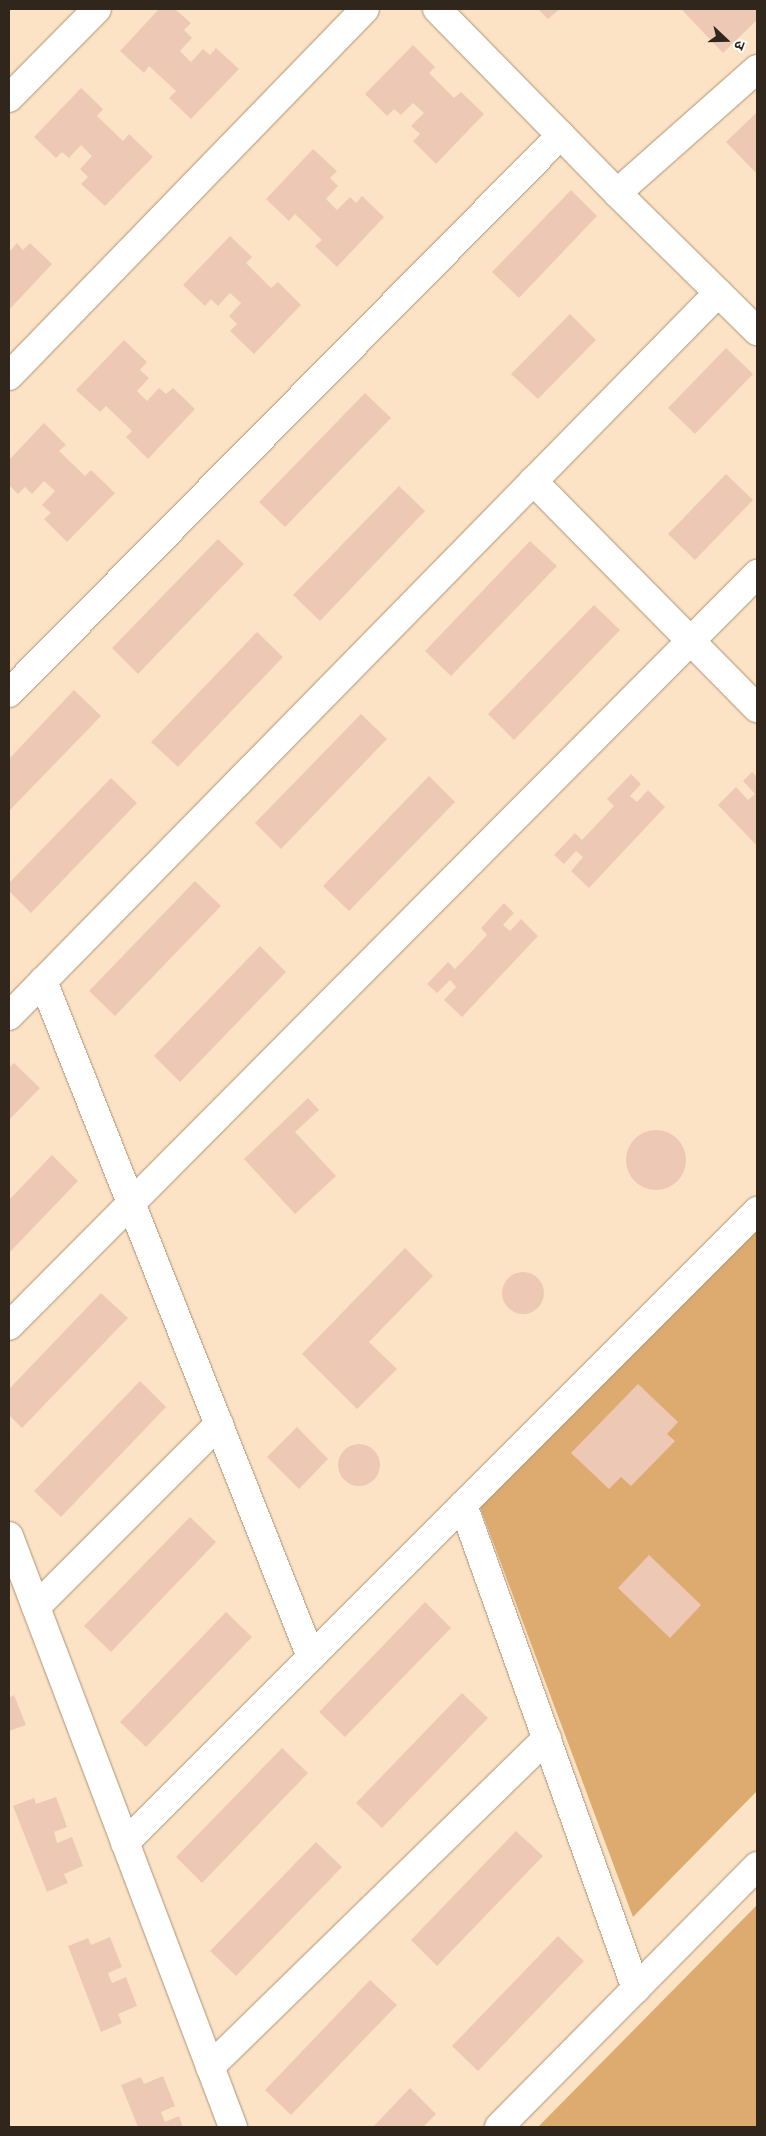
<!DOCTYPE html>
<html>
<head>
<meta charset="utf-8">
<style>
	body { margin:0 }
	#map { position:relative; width:766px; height:2136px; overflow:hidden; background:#fde3c5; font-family:Cabin,"Noto Sans Devanagari",sans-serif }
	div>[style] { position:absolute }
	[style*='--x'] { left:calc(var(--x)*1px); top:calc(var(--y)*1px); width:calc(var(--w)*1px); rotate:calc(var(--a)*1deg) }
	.green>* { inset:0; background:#ddab6f }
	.building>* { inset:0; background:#edc9b5 }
	.round { border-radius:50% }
	.roads { filter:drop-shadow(0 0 1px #ab9377) drop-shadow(0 0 1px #ab9377) }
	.minor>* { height:28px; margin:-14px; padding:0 14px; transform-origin:14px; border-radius:14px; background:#fff }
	span { translate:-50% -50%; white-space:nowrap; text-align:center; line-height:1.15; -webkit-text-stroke:4px #fff; paint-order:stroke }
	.frame { position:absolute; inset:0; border:10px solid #30261b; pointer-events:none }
	.north { position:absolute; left:701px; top:15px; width:50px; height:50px; -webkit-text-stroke:4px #fff; paint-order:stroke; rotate:111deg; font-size:14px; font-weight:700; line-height:20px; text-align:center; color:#30261b }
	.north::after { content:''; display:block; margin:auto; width:18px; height:22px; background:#30261b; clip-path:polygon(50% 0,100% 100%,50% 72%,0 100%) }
</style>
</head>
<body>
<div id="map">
	<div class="green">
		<div style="clip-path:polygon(757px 1229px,757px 1791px,633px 1917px,480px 1507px)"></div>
		<div style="clip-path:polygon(757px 1905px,757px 2127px,538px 2127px)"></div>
	</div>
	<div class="building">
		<div style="clip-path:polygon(159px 9px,175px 9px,191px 23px,184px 30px,192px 38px,180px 51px,191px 62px,203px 49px,210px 55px,216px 48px,239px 69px,191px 119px,169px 98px,176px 91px,149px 66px,144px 73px,120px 51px)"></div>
		<div style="clip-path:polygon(538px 9px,560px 9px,548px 19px)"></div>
		<div style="clip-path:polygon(681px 9px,757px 9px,757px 20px,723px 53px)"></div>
		<div style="clip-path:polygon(413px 45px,435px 67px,429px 73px,454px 98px,461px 92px,484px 114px,436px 164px,413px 141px,420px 134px,411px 126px,424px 113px,413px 103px,401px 115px,394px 109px,387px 116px,365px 94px)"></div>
		<div style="clip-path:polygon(81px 88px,103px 109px,97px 116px,123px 141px,129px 134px,153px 157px,105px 206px,81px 184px,88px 177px,80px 169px,92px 156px,81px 145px,69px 158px,62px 152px,56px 158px,34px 137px)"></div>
		<div style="clip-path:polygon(757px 112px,757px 174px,726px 142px)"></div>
		<div style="clip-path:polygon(313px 149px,337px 171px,330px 178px,338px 186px,326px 199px,337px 210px,350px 197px,356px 203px,362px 196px,384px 217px,337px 267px,315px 246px,322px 240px,295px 214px,289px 221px,266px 199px)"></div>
		<div style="clip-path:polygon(571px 190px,597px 216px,519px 298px,492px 272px)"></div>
		<div style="clip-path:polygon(230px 236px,252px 257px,246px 263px,271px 288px,278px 282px,301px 305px,254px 354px,230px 331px,237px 324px,229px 316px,241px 303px,230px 293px,218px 306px,211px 299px,205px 306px,183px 285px)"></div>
		<div style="clip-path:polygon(17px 243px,23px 250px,30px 243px,52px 264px,9px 310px,9px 252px)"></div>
		<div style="clip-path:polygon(570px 314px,596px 340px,538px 399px,511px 374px)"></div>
		<div style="clip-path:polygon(124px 340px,147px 362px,140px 370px,149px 378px,137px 391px,147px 401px,159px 388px,166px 394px,173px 388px,195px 409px,148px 459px,126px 437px,132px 431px,106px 406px,100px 412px,76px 390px)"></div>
		<div style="clip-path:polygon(726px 348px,753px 374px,695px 434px,668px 408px)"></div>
		<div style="clip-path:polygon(365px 393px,391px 418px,285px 527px,259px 502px)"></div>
		<div style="clip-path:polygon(44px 423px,66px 445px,59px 451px,85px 476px,91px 470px,115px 493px,67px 542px,44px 519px,51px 513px,42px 505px,55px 491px,44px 481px,32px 494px,25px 487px,18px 494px,9px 485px,9px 460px)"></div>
		<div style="clip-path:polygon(726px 474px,753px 500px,695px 560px,668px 534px)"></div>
		<div style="clip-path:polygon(399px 486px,425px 511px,320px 621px,293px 595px)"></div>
		<div style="clip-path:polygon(218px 539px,244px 564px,138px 674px,112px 648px)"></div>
		<div style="clip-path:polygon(530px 541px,557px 566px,451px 676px,425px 651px)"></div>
		<div style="clip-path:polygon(594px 605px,620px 630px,514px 740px,488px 714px)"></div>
		<div style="clip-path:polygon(257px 632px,283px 657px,178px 767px,151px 742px)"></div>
		<div style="clip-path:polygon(74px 690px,101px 716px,9px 811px,9px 759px)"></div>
		<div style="clip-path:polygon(361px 714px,387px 739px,281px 849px,255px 823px)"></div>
		<div style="clip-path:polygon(752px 772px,757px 777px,757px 846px,718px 805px,736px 787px,748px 800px,755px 794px,743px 781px)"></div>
		<div style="clip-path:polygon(631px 774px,641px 784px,630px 796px,637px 802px,648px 790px,665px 807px,589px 888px,571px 871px,583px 857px,576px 851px,564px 864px,554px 855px,575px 833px,582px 840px,614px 806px,607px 799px)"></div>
		<div style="clip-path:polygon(429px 776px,455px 802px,349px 911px,323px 886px)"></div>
		<div style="clip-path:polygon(111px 778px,137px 803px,31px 913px,9px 891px,9px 883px)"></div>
		<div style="clip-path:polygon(195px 881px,221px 906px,115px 1016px,89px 991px)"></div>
		<div style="clip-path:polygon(504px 903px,514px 913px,503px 925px,510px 931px,521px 919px,538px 936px,462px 1017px,444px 1000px,456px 987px,450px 980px,437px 993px,427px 984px,448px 962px,455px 969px,487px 935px,481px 928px)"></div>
		<div style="clip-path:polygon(260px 946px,286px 972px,180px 1082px,154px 1056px)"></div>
		<div style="clip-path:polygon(14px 1063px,40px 1088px,9px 1120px,9px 1068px)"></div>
		<div style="clip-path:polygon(308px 1098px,319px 1110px,295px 1132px,336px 1176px,295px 1214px,244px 1159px)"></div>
		<div class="round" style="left:626px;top:1130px;width:60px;height:60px"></div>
		<div style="clip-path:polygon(52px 1155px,78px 1181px,9px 1253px,9px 1200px)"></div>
		<div style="clip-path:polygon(405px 1248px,433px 1276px,369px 1342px,397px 1369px,357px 1409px,302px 1354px)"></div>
		<div class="round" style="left:502px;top:1272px;width:42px;height:42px"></div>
		<div style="clip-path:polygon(101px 1293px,128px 1318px,22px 1428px,9px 1415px,9px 1389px)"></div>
		<div style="clip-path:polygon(140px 1381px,166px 1407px,61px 1517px,34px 1491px)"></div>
		<div style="clip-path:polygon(638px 1384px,678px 1422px,667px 1434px,675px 1441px,631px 1486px,621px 1477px,609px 1489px,571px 1453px)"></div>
		<div style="clip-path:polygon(297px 1427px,328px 1459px,299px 1489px,267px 1457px)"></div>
		<div class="round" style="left:338px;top:1444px;width:42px;height:42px"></div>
		<div style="clip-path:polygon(190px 1517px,216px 1542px,111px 1652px,84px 1626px)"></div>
		<div style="clip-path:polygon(649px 1555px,701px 1605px,670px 1638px,618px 1588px)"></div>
		<div style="clip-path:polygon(425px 1602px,451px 1628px,345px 1737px,319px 1712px)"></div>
		<div style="clip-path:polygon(226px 1612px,252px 1637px,146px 1747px,120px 1722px)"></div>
		<div style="clip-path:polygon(462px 1693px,488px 1718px,382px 1828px,356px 1803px)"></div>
		<div style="clip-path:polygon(14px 1695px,26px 1725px,9px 1731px,9px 1698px)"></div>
		<div style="clip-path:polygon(282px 1748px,308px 1773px,202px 1883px,176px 1857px)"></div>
		<div style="clip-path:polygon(56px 1797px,67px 1827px,54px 1832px,57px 1843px,72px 1837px,83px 1866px,64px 1874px,68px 1883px,47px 1892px,13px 1806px,34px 1798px,36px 1804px)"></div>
		<div style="clip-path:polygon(516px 1831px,543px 1856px,437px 1966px,411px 1940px)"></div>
		<div style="clip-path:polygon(316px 1842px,342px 1867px,236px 1976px,210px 1951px)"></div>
		<div style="clip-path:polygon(558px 1936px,584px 1961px,478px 2071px,452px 2046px)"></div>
		<div style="clip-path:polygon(110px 1937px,122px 1967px,108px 1973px,112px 1983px,126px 1977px,137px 2006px,118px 2014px,122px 2023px,101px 2032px,68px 1946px,88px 1938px,91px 1945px)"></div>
		<div style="clip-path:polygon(370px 1980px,397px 2005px,291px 2115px,265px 2090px)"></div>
		<div style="clip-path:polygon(163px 2076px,175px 2106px,161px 2112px,165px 2122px,179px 2116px,183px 2127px,138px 2127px,121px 2085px,141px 2077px,144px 2084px)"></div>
		<div style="clip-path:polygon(410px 2088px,436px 2114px,423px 2127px,373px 2127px)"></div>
	</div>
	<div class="roads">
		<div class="minor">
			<div style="--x:437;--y:9;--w:257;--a:45.6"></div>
			<div style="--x:617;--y:193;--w:197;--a:44.6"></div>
			<div style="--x:9;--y:98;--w:125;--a:-45.3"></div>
			<div style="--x:617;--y:193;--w:187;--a:-41.5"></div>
			<div style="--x:9;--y:376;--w:511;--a:-45.87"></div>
			<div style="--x:533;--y:481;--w:319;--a:45.4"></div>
			<div style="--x:9;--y:693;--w:785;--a:-45.31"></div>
			<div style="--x:43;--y:981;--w:727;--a:68.37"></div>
			<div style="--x:9;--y:1016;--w:1013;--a:-45.56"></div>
			<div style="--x:9;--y:1326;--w:1061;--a:-45.15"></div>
			<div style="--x:463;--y:1505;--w:514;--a:70.33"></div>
			<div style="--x:9;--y:1536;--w:632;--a:69.24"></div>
			<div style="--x:36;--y:1607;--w:259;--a:-45"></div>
			<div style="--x:125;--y:1843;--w:894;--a:-45"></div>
			<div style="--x:210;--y:2067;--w:471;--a:-44.3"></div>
			<div style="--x:499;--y:2127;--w:367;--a:-45.3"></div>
		</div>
	</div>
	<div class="frame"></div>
	<div class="north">उ</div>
</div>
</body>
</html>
